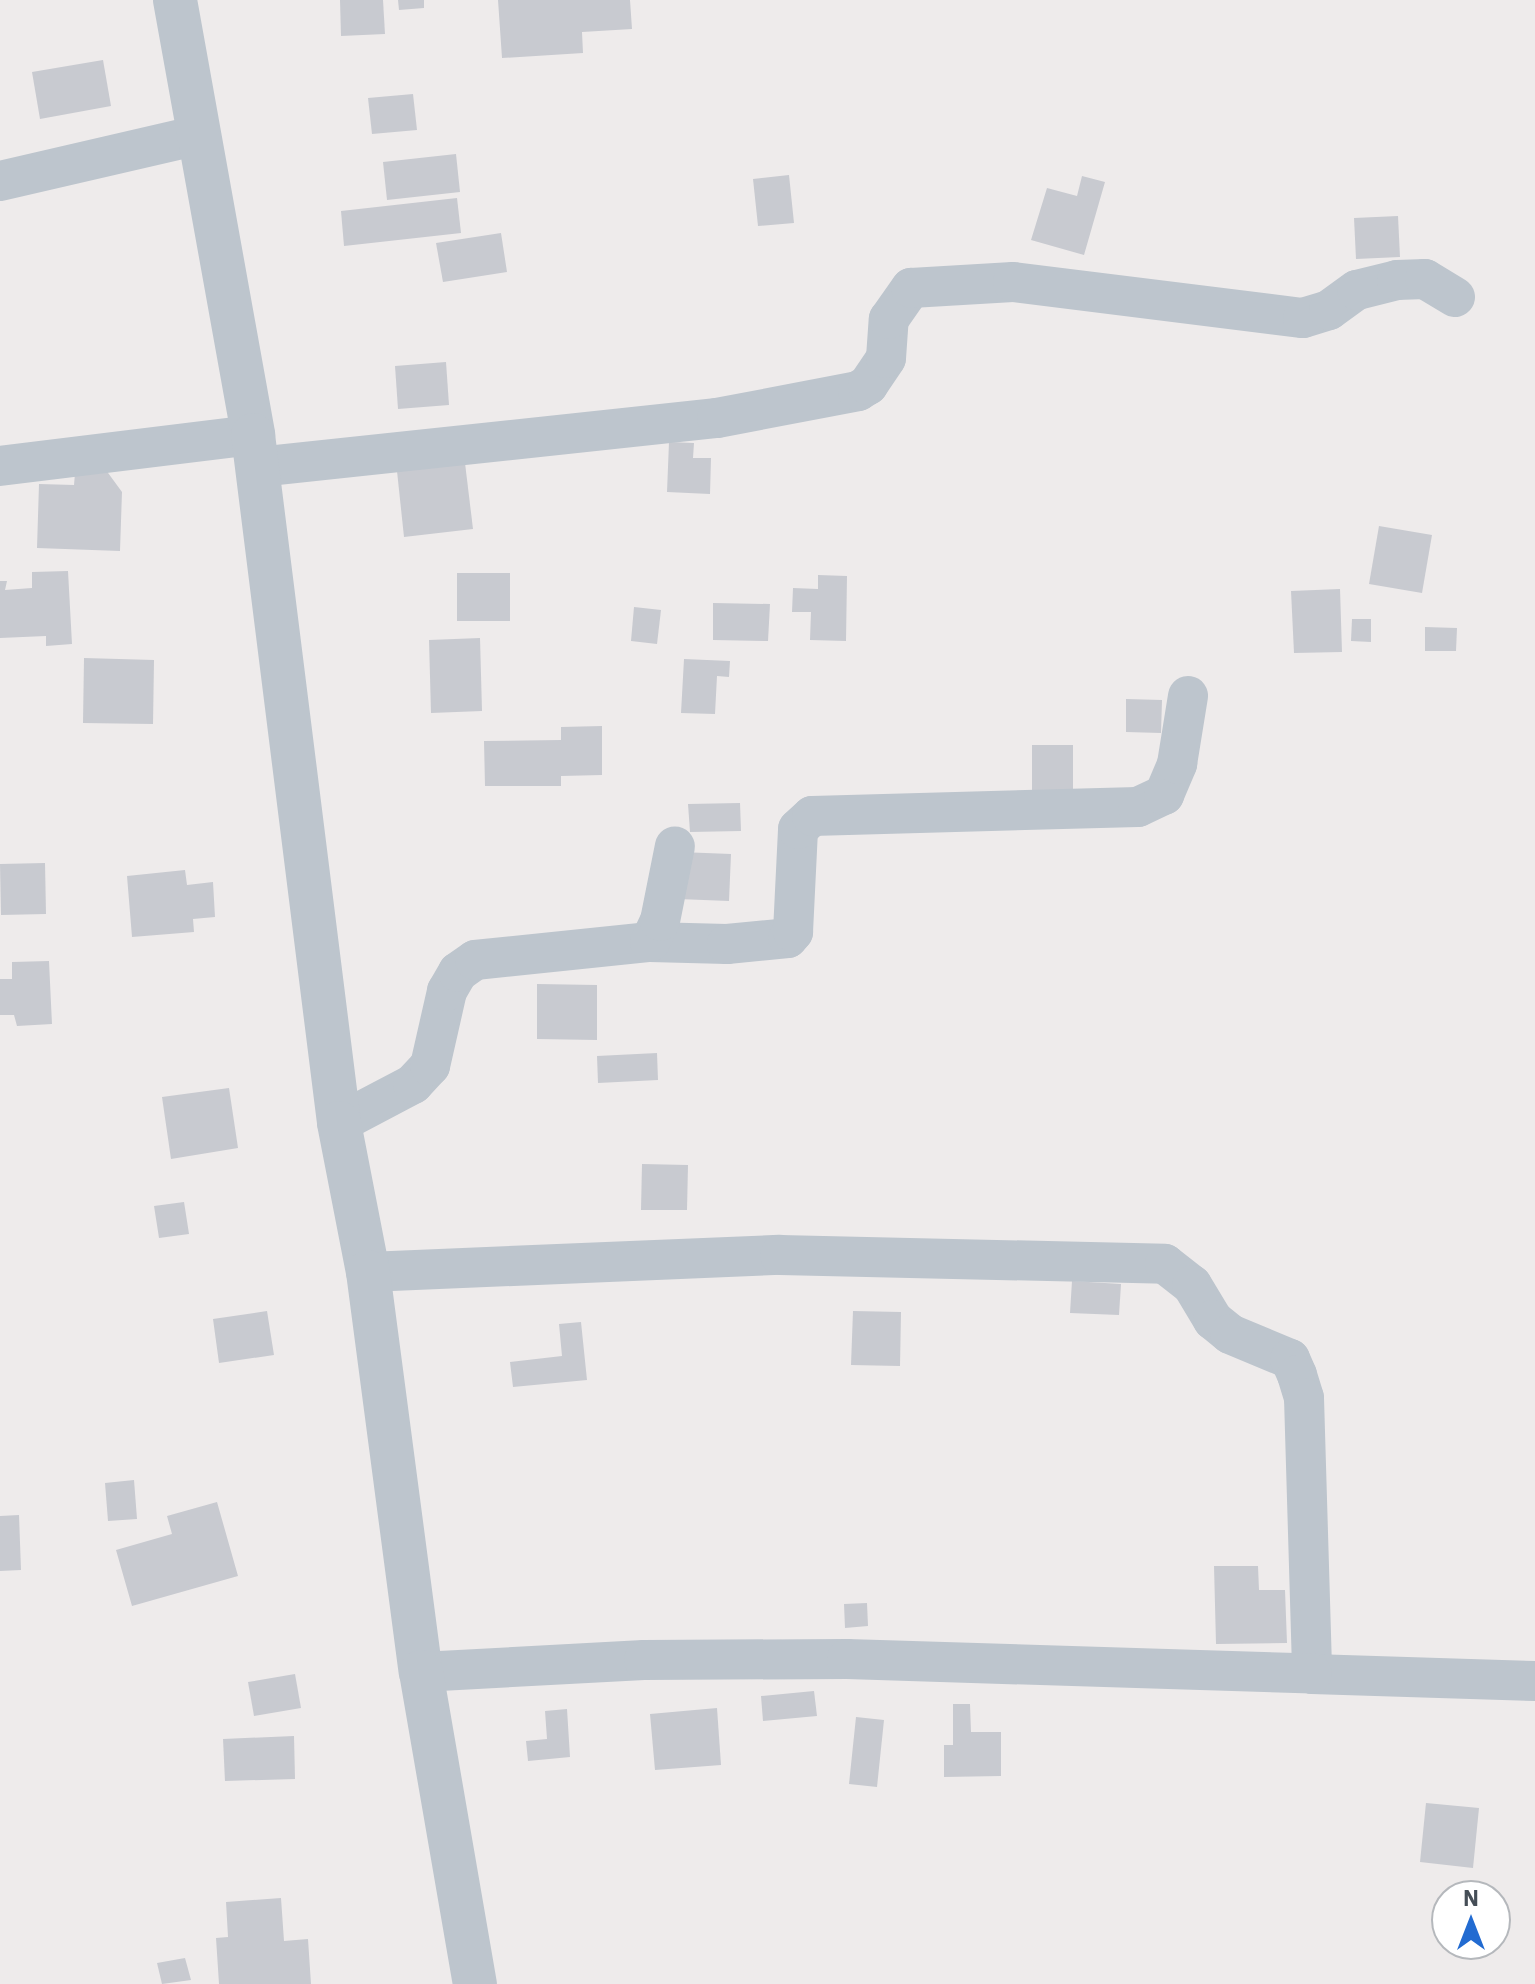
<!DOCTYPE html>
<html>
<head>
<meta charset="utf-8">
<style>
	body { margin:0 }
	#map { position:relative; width:1535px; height:1984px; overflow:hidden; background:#eeebeb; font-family:"IBM Plex Sans",sans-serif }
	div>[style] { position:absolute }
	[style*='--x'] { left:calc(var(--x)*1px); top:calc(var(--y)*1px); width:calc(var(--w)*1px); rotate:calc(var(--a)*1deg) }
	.building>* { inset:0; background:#c8cad0 }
	.minor>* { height:40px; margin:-20px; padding:0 20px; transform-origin:20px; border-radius:20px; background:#bdc5cd }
	.tertiary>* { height:44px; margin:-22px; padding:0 22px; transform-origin:22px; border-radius:22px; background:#bdc5cd }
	span { translate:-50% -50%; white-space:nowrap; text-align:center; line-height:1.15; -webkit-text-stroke:6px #fff; paint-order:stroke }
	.north { position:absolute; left:1431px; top:1880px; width:80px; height:80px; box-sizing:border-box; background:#fff; border:2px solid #b5b8bc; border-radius:50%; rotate:0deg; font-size:22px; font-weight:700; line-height:32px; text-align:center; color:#454e57 }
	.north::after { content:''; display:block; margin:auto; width:28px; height:36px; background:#226bd1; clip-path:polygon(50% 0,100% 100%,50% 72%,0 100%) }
</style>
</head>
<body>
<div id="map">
	<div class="building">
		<div style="clip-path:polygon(340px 0,383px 0,385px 34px,341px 36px)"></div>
		<div style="clip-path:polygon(398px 0,424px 0,424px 8px,399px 10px)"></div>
		<div style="clip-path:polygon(498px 0,630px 0,632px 29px,582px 32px,583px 53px,502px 58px)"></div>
		<div style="clip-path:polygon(103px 60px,111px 106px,40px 119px,32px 72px)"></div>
		<div style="clip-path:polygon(413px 94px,417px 130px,372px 134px,368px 98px)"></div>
		<div style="clip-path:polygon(456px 154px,460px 192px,387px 200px,383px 162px)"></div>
		<div style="clip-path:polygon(789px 175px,794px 223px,758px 226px,753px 179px)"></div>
		<div style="clip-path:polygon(1082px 176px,1105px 182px,1084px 255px,1031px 240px,1047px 188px,1077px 196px)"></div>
		<div style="clip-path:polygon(457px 198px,461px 233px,344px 246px,341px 211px)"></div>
		<div style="clip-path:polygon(1398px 216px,1400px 257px,1356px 259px,1354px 218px)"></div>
		<div style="clip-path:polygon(501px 233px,507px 272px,443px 282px,436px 243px)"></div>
		<div style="clip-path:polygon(446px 362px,449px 405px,398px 409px,395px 366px)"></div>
		<div style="clip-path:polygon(669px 442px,694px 443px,693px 458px,711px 458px,710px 494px,667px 492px)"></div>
		<div style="clip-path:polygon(465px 463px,473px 529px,404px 537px,397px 471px)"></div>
		<div style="clip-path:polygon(103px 466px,122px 492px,120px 551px,37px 548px,39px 484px,74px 485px,75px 473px)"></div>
		<div style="clip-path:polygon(1379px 526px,1432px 535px,1422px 593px,1369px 584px)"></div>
		<div style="clip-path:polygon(68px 571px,72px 644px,46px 646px,46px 636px,0 638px,0 581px,7px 581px,5px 590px,32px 588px,32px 572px)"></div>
		<div style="clip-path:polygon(457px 573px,510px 573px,510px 621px,457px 621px)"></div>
		<div style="clip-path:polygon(818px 575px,847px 576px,846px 641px,810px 640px,811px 612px,792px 612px,793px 588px,818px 589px)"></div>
		<div style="clip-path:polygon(1340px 589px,1342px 652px,1294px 653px,1291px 591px)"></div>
		<div style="clip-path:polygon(713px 603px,770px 604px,768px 641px,713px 640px)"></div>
		<div style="clip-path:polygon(634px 607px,661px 610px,657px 644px,631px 641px)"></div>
		<div style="clip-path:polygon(1352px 619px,1371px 619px,1371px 642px,1351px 641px)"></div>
		<div style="clip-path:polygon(1425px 627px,1457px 628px,1456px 651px,1425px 651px)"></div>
		<div style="clip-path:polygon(480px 638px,482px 711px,431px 713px,429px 640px)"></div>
		<div style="clip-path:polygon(84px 658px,154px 660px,153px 724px,83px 723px)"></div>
		<div style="clip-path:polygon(684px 659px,730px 661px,729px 677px,717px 676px,715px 714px,681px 713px)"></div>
		<div style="clip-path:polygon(1126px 699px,1162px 700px,1161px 733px,1126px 732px)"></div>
		<div style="clip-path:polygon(602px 726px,602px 775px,561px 776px,561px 786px,485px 786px,484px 741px,561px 740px,561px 727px)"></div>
		<div style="clip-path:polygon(1032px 745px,1073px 745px,1073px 798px,1032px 797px)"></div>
		<div style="clip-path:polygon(740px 803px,741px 831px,690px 832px,688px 804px)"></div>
		<div style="clip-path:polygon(680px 852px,731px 854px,729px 901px,678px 899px)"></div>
		<div style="clip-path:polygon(45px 863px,46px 914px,1px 915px,0 864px)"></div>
		<div style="clip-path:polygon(185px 870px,187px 885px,213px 882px,215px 917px,193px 919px,194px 932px,132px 937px,127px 876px)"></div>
		<div style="clip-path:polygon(49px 961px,52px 1024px,17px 1026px,14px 1015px,0 1015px,0 979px,12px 979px,12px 962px)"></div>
		<div style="clip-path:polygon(537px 984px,597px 985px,597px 1040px,537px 1039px)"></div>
		<div style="clip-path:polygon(657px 1053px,658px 1080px,598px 1083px,597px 1056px)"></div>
		<div style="clip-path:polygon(229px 1088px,238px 1148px,171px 1159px,162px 1097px)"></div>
		<div style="clip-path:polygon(642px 1164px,688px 1165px,687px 1210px,641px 1210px)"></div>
		<div style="clip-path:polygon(184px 1202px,189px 1234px,159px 1238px,154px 1206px)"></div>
		<div style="clip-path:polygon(1072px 1281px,1121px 1284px,1119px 1315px,1070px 1313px)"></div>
		<div style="clip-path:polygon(267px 1311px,274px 1355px,219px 1363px,213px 1319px)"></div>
		<div style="clip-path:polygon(853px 1311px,901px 1312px,900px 1366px,851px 1365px)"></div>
		<div style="clip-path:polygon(581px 1322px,587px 1380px,513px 1387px,510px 1362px,562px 1356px,559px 1324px)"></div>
		<div style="clip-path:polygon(134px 1480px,137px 1519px,108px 1521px,105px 1483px)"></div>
		<div style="clip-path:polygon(217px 1502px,238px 1576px,132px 1606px,116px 1550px,172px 1534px,167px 1516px)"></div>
		<div style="clip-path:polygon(19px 1515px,21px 1570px,0 1571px,0 1516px)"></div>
		<div style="clip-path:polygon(1214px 1566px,1258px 1566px,1259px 1590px,1285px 1590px,1287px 1643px,1216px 1644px)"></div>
		<div style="clip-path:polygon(867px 1603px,868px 1626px,845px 1628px,844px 1604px)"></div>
		<div style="clip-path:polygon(295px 1674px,301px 1708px,254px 1716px,248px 1682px)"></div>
		<div style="clip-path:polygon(814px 1691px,817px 1716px,763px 1721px,761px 1696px)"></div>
		<div style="clip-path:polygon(953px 1704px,970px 1704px,971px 1732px,1001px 1732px,1001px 1776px,944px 1777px,944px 1745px,953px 1745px)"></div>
		<div style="clip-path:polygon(717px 1708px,721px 1765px,655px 1770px,650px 1714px)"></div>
		<div style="clip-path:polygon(567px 1709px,570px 1757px,528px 1761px,526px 1741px,547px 1739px,545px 1711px)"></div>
		<div style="clip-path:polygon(856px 1717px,884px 1720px,877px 1787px,849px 1784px)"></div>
		<div style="clip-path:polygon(294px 1736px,295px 1779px,225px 1781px,223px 1739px)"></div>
		<div style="clip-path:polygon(1426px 1803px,1479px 1808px,1473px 1868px,1420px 1862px)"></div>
		<div style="clip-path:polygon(281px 1898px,284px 1941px,308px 1939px,311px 1984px,219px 1984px,216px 1938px,228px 1937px,226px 1902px)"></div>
		<div style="clip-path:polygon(185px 1958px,191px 1980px,162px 1984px,157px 1963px)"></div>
	</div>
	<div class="minor">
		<div style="--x:0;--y:181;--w:204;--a:-13"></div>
		<div style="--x:0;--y:466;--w:255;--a:-7"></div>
		<div style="--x:258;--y:467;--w:462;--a:-6.1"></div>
		<div style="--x:717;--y:418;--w:144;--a:-10.8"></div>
		<div style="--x:858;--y:391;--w:12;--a:-31"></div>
		<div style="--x:868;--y:385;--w:32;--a:-56"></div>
		<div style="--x:886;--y:358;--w:39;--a:-86"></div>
		<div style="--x:889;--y:319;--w:38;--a:-55"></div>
		<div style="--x:911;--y:288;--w:102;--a:-3.4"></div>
		<div style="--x:1013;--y:282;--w:292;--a:7.1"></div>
		<div style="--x:1303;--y:318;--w:27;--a:-17"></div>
		<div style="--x:1329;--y:310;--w:34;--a:-36"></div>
		<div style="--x:1357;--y:290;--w:41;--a:-14"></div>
		<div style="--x:1397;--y:280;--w:28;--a:-2"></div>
		<div style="--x:1425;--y:279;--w:35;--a:31"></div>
		<div style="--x:650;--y:942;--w:77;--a:1.5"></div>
		<div style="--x:727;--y:944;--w:61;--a:-5.6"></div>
		<div style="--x:788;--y:938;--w:8;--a:-50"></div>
		<div style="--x:793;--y:932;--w:103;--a:-87.2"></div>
		<div style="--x:798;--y:829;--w:19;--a:-43"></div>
		<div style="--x:812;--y:816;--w:326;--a:-1.6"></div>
		<div style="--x:1138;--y:807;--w:29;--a:-25"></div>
		<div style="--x:1164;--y:795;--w:34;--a:-67"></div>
		<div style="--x:1177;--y:764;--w:69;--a:-80.8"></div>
		<div style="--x:339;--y:1123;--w:84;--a:-27.8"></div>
		<div style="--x:413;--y:1084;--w:25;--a:-47"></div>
		<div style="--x:430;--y:1066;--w:77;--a:-77.2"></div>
		<div style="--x:447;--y:991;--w:22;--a:-60"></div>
		<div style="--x:458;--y:972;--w:21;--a:-35"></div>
		<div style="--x:475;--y:960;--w:176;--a:-5.9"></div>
		<div style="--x:650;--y:942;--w:23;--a:-65"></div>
		<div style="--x:660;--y:921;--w:76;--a:-78.7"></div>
		<div style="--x:368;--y:1272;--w:412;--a:-2.4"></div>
		<div style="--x:780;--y:1255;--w:385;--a:1.3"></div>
		<div style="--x:1165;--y:1264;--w:34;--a:38"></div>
		<div style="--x:1192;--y:1285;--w:41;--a:59"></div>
		<div style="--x:1213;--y:1320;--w:22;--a:39"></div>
		<div style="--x:1230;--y:1334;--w:65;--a:22.6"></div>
		<div style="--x:1290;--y:1359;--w:17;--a:66"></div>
		<div style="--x:1297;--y:1375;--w:24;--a:73"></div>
		<div style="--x:1304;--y:1398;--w:276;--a:88.3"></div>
		<div style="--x:1312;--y:1674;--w:223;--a:1.8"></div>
		<div style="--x:421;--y:1672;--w:223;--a:-3.1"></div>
		<div style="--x:644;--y:1660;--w:203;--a:-0.3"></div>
		<div style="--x:847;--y:1659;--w:465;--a:1.8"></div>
	</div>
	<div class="tertiary">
		<div style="--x:175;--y:0;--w:442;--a:79.8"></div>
		<div style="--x:253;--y:435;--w:693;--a:82.87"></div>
		<div style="--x:339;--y:1123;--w:152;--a:79"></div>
		<div style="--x:368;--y:1272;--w:403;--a:82.5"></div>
		<div style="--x:421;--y:1672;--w:317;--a:80.2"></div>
	</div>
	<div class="north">N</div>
</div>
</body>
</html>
